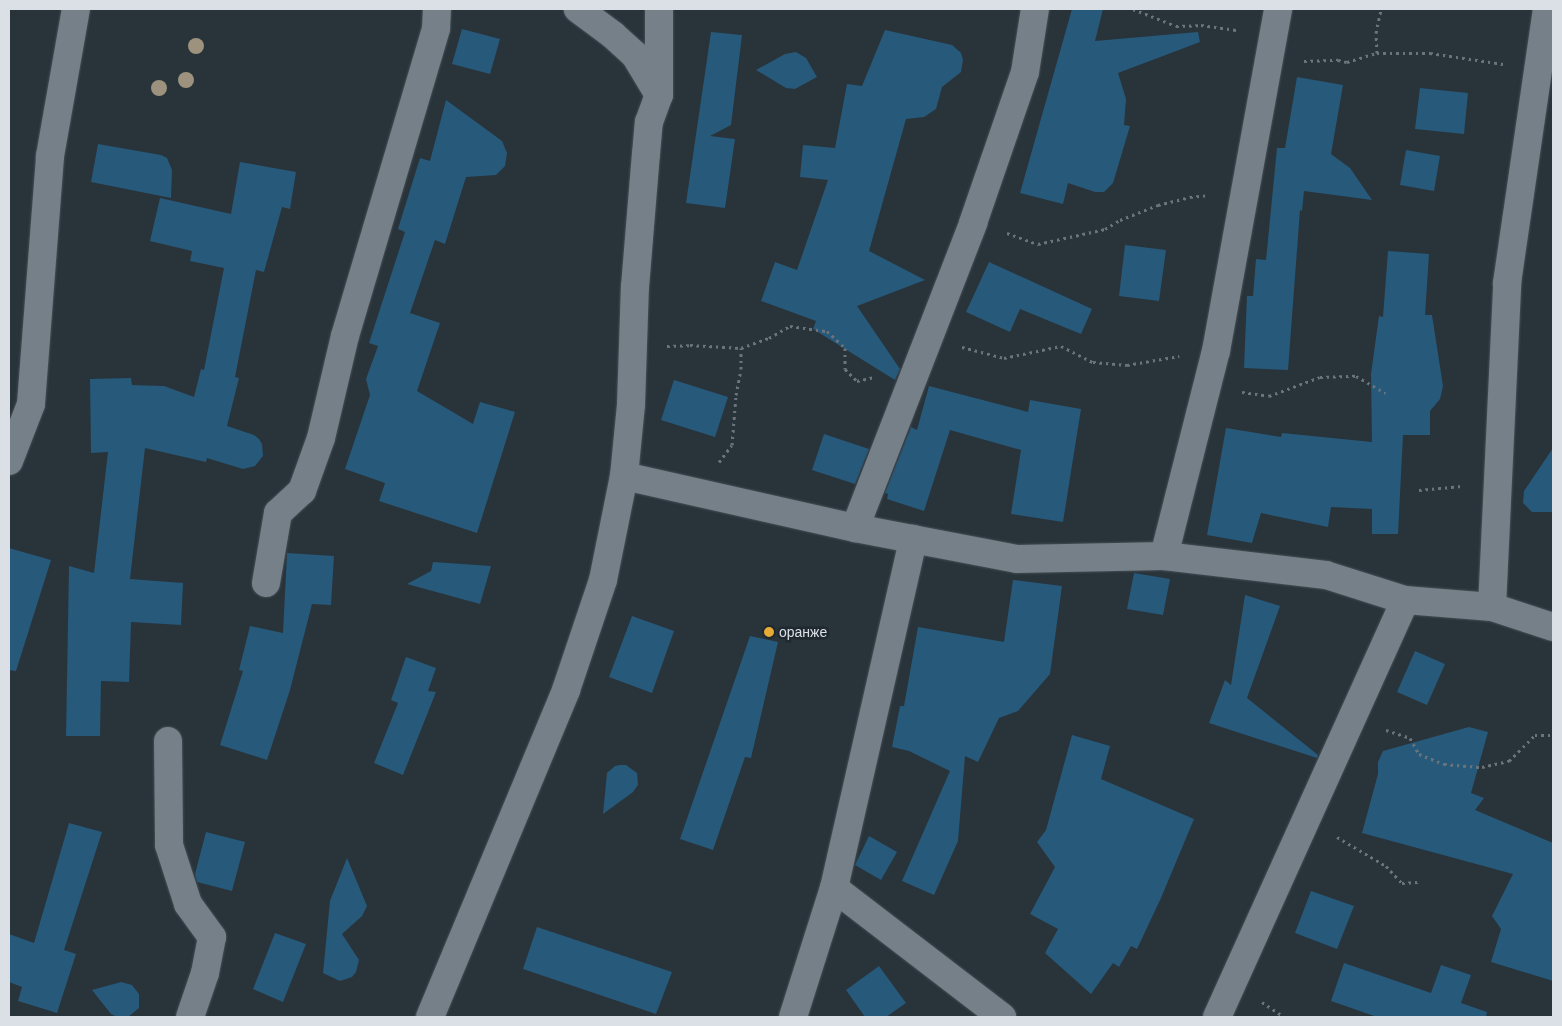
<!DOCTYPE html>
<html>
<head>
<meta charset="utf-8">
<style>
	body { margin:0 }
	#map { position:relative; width:1562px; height:1026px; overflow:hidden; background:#29333a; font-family:Arial,sans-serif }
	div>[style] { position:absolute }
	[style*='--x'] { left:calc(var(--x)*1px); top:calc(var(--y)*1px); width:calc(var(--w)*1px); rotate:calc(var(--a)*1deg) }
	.building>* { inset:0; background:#27597a }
	.path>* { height:3px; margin-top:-1.5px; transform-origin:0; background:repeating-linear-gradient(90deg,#6b747a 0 2.5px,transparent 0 6.5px) }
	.roads { filter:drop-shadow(0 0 1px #464e54) drop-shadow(0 0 1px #464e54) }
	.minor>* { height:28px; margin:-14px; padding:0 14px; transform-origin:14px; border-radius:14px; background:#758089 }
	.trees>* { width:16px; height:16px; margin:-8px; border-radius:50%; background:#9c927d }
	.dots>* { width:14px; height:14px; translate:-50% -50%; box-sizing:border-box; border:2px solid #202930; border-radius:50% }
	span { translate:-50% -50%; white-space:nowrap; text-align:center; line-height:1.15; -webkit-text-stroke:5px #202930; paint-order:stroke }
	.poi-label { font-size:14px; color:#dae0e5 }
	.left { translate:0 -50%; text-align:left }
	.frame { position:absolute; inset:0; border:10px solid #dae0e5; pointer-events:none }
</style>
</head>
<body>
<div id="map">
	<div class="building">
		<div style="clip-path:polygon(1072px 9px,1103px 9px,1095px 41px,1198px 32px,1200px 42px,1118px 73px,1126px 99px,1124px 125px,1130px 126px,1113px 183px,1104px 192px,1095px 192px,1068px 183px,1063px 204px,1020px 193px)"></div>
		<div style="clip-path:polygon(462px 29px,500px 39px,490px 74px,452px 64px)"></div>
		<div style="clip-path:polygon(885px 30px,952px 45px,961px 53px,963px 60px,961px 72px,942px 87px,936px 109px,924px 117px,906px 119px,869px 251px,925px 280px,857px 306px,900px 369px,895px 380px,813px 329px,816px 321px,761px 301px,775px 262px,797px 270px,828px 180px,800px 177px,803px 145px,835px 148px,847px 84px,862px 86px)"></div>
		<div style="clip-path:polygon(711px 32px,742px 35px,731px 125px,710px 136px,735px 139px,725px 208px,686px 203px)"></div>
		<div style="clip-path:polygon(796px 52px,806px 58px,817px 77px,795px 89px,786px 88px,756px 70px,785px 54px)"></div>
		<div style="clip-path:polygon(1297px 77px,1343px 85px,1331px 154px,1350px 168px,1372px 200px,1304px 191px,1302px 211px,1300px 210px,1288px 370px,1244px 368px,1247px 296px,1253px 296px,1256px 259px,1266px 260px,1277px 148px,1285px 148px)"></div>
		<div style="clip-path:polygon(1420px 88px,1468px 93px,1464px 134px,1415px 129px)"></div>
		<div style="clip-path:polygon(446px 100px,502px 141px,507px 153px,505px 166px,496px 175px,466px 177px,445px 244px,435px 240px,410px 313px,440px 323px,417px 391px,473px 424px,480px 402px,515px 412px,477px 533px,379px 501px,385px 483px,345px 469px,370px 395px,366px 379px,378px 346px,369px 343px,405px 232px,398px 229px,420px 158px,430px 161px)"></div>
		<div style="clip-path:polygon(98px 144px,161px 155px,167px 158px,172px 170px,171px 198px,91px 182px)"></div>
		<div style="clip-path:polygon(1406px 150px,1440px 156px,1434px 191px,1400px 185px)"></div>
		<div style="clip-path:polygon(240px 162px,296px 172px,290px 209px,282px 207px,264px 272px,256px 270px,235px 377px,239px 378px,227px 426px,254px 435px,259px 439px,262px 444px,263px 456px,255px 466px,243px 469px,207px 458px,206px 462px,145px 448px,130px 579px,183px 583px,181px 625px,131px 622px,129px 682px,101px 681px,100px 736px,66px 736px,69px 566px,94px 573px,108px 452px,91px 453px,90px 379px,131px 378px,132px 385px,164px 386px,194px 397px,201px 369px,204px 370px,224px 268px,190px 261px,192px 251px,150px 241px,160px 198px,231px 214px)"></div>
		<div style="clip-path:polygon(1125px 245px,1166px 250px,1159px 301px,1119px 296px)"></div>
		<div style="clip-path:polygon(1388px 251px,1429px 254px,1425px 315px,1432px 315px,1443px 386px,1440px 399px,1430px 411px,1430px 435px,1403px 435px,1398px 534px,1372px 534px,1372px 509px,1331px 507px,1328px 527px,1261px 513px,1252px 543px,1207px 535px,1226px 428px,1281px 437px,1282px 433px,1372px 442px,1371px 374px,1379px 316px,1383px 317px)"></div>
		<div style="clip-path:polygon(989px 262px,1092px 309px,1081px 334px,1020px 309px,1010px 332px,966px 312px)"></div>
		<div style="clip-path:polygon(674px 380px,728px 397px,715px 437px,661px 420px)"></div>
		<div style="clip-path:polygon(929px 386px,1028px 412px,1030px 400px,1081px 409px,1063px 522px,1011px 514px,1021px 450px,950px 430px,924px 511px,887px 499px,888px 494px,885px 493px,911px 427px,917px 430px)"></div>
		<div style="clip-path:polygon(824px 434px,869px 449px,855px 484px,812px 470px)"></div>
		<div style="clip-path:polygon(1553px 448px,1553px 512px,1532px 512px,1523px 503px,1524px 491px)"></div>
		<div style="clip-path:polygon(9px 548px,51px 560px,16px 671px,9px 670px)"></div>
		<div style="clip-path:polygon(287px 553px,334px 556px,331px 605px,312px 604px,290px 690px,267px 760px,220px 745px,243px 671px,239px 670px,250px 626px,283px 633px)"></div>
		<div style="clip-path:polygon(433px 562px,491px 566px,480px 604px,407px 584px,431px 571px)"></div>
		<div style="clip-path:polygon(1134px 573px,1170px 579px,1163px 615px,1127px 609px)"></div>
		<div style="clip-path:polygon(1013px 580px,1062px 586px,1050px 674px,1018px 711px,999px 718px,978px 762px,965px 756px,958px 841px,934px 895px,902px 881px,950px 771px,909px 751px,892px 747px,900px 706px,904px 706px,918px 627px,1004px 642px)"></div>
		<div style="clip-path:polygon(1245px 595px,1280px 606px,1247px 698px,1318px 755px,1317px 758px,1209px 723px,1225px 680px,1231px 685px)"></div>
		<div style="clip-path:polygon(632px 616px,674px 631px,652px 693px,609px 677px)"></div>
		<div style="clip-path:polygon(750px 636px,778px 642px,751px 758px,745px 757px,713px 850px,680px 839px)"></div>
		<div style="clip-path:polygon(1415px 651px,1445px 664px,1427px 705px,1397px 692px)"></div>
		<div style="clip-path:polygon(406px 657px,436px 668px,428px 691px,436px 692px,403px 775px,374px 763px,398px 703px,391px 700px)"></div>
		<div style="clip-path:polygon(1469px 727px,1488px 732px,1471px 793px,1484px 798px,1475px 810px,1553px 843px,1553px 981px,1491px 962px,1501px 929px,1492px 916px,1513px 874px,1362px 833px,1378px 774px,1378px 762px,1383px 751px)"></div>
		<div style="clip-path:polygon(1072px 735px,1110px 746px,1101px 779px,1194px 819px,1161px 898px,1137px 949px,1131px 946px,1119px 967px,1113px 963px,1091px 994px,1045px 953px,1058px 929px,1030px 914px,1055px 867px,1037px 842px,1046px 830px)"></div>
		<div style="clip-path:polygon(620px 765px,626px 765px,637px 773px,638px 785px,633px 792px,603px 814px,607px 773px,615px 766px)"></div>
		<div style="clip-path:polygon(69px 823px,102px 832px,64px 950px,76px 954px,57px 1013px,18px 1001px,22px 987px,9px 982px,9px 934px,34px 943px)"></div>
		<div style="clip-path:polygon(206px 832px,245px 842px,232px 891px,197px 882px,195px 874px)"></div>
		<div style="clip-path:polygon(869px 836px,897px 852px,881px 880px,855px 865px)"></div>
		<div style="clip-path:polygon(347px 858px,367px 906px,362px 916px,342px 934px,359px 960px,356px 972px,352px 977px,340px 981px,323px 973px,330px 901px)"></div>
		<div style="clip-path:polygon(1311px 891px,1354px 906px,1337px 949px,1295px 933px)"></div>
		<div style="clip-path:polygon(537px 927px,672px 972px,656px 1014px,523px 969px)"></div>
		<div style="clip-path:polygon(275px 933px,306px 944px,283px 1002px,253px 989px)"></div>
		<div style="clip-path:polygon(1344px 963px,1431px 993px,1441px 965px,1471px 975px,1461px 1003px,1487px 1012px,1486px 1017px,1377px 1017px,1331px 1001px)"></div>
		<div style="clip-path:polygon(879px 966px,906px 1003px,886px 1017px,865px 1017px,846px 990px)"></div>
		<div style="clip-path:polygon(121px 982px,132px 985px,139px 994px,139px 1008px,128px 1017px,117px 1017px,111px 1014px,92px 990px)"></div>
	</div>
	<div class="path">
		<div style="--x:1133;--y:9;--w:46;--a:21.6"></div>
		<div style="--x:1176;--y:26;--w:25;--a:-2"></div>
		<div style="--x:1201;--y:25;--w:37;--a:8"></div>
		<div style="--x:1377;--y:53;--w:20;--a:-93"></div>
		<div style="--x:1376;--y:33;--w:25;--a:-78"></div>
		<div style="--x:1304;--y:61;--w:34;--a:-2"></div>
		<div style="--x:1338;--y:60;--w:9;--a:13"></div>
		<div style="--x:1347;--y:62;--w:31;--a:-17"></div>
		<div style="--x:1377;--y:53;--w:53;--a:0"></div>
		<div style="--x:1430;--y:53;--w:74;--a:8.6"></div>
		<div style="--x:1007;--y:233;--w:33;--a:20"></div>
		<div style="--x:1038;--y:244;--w:69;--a:-12.6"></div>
		<div style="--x:1105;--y:229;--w:17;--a:-31"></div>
		<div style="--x:1120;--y:220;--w:41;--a:-21.5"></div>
		<div style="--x:1158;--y:205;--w:33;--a:-14"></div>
		<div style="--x:1190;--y:197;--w:18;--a:-6"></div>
		<div style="--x:667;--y:346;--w:23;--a:-2"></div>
		<div style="--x:690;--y:345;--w:51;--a:3.4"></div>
		<div style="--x:741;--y:348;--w:30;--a:-20"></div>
		<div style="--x:769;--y:338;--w:24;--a:-30"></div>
		<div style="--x:790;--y:326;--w:37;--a:8"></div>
		<div style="--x:827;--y:331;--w:25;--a:43"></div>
		<div style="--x:845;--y:348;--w:21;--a:90"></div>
		<div style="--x:845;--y:369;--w:17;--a:45"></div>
		<div style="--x:857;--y:381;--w:18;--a:-13"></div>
		<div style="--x:962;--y:347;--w:43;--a:14.7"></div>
		<div style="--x:1004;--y:358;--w:58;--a:-11.9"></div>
		<div style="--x:1061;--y:346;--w:36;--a:27"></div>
		<div style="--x:1093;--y:362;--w:34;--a:5"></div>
		<div style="--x:1127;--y:365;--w:53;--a:-9.8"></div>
		<div style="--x:1242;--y:392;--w:27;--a:8"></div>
		<div style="--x:1269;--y:396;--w:54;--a:-20.4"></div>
		<div style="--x:1320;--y:377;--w:36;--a:-2"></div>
		<div style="--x:1356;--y:376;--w:34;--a:30"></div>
		<div style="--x:719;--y:462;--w:21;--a:-53"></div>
		<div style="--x:732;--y:445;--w:50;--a:-85.4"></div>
		<div style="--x:736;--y:395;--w:26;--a:-79"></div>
		<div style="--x:741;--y:369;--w:21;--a:-90"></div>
		<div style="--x:1419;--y:490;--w:43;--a:-5.3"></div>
		<div style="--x:1386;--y:730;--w:25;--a:18"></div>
		<div style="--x:1410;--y:738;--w:18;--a:61"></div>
		<div style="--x:1419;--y:754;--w:27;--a:22"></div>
		<div style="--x:1444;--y:764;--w:38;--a:5"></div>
		<div style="--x:1482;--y:767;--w:28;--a:-13"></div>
		<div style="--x:1509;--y:761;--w:37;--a:-45"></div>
		<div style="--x:1535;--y:735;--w:18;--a:0"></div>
		<div style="--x:1337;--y:837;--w:57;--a:30.6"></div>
		<div style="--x:1386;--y:866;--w:23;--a:47"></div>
		<div style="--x:1402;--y:883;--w:16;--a:-4"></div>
		<div style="--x:1262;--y:1002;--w:27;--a:34"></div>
	</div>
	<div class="roads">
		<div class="minor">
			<div style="--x:659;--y:9;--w:85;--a:90"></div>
			<div style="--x:9;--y:461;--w:61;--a:-68.9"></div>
			<div style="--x:31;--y:404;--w:249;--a:-85.6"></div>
			<div style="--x:50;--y:156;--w:149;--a:-80"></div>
			<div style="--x:624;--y:476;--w:237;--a:12.7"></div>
			<div style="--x:855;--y:528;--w:165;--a:10.8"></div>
			<div style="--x:1017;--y:559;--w:147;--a:-1.2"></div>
			<div style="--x:1164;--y:556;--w:163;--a:6.7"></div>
			<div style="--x:1326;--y:575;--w:83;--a:17.6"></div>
			<div style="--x:1405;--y:600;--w:87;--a:4.6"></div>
			<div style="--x:1492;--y:607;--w:64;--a:18.2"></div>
			<div style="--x:855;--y:528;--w:327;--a:-68.8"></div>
			<div style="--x:973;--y:223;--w:160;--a:-71"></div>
			<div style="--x:1025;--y:72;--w:64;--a:-81"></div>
			<div style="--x:1164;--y:556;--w:211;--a:-75.8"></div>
			<div style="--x:1216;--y:351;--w:348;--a:-79.7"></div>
			<div style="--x:266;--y:583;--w:71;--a:-80.3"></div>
			<div style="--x:278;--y:513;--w:33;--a:-43"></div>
			<div style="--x:302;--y:491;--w:56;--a:-70.3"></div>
			<div style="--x:321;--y:438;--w:105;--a:-76.8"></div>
			<div style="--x:345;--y:336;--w:321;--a:-73.5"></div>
			<div style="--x:436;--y:28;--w:19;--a:-87"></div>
			<div style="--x:1492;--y:607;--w:324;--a:-87.3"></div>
			<div style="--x:1507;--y:283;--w:277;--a:-81.7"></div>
			<div style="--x:168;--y:741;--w:104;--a:89.4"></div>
			<div style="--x:169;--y:845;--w:62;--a:72.1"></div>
			<div style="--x:188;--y:904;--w:41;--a:54"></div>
			<div style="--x:212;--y:937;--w:37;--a:101"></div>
			<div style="--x:205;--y:973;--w:46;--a:108.8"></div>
			<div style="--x:834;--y:888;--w:212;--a:37.5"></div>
			<div style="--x:430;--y:1017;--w:354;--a:-67.4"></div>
			<div style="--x:566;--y:690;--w:116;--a:-71.4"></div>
			<div style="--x:603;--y:580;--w:106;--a:-78.6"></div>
			<div style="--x:624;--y:476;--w:71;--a:-84.4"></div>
			<div style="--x:631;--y:405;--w:118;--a:-88.1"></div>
			<div style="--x:635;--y:287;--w:133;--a:-85.3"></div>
			<div style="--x:646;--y:154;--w:32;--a:-85"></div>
			<div style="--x:649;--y:122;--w:29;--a:-70"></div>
			<div style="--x:659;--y:95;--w:47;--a:-121"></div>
			<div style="--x:635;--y:55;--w:30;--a:-138"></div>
			<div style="--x:613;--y:35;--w:44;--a:-143.4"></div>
			<div style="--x:793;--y:1017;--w:135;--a:-72.4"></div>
			<div style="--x:834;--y:888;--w:358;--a:-77.2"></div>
			<div style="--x:1217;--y:1017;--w:457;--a:-65.7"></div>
		</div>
	</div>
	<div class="trees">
		<div style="left:196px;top:46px"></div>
		<div style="left:186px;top:80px"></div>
		<div style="left:159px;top:88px"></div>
	</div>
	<div class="dots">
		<div style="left:769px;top:632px;background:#e6ac36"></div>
	</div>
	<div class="poi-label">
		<span class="left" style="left:779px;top:632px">оранже</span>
	</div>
	<div class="frame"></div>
</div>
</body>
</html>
